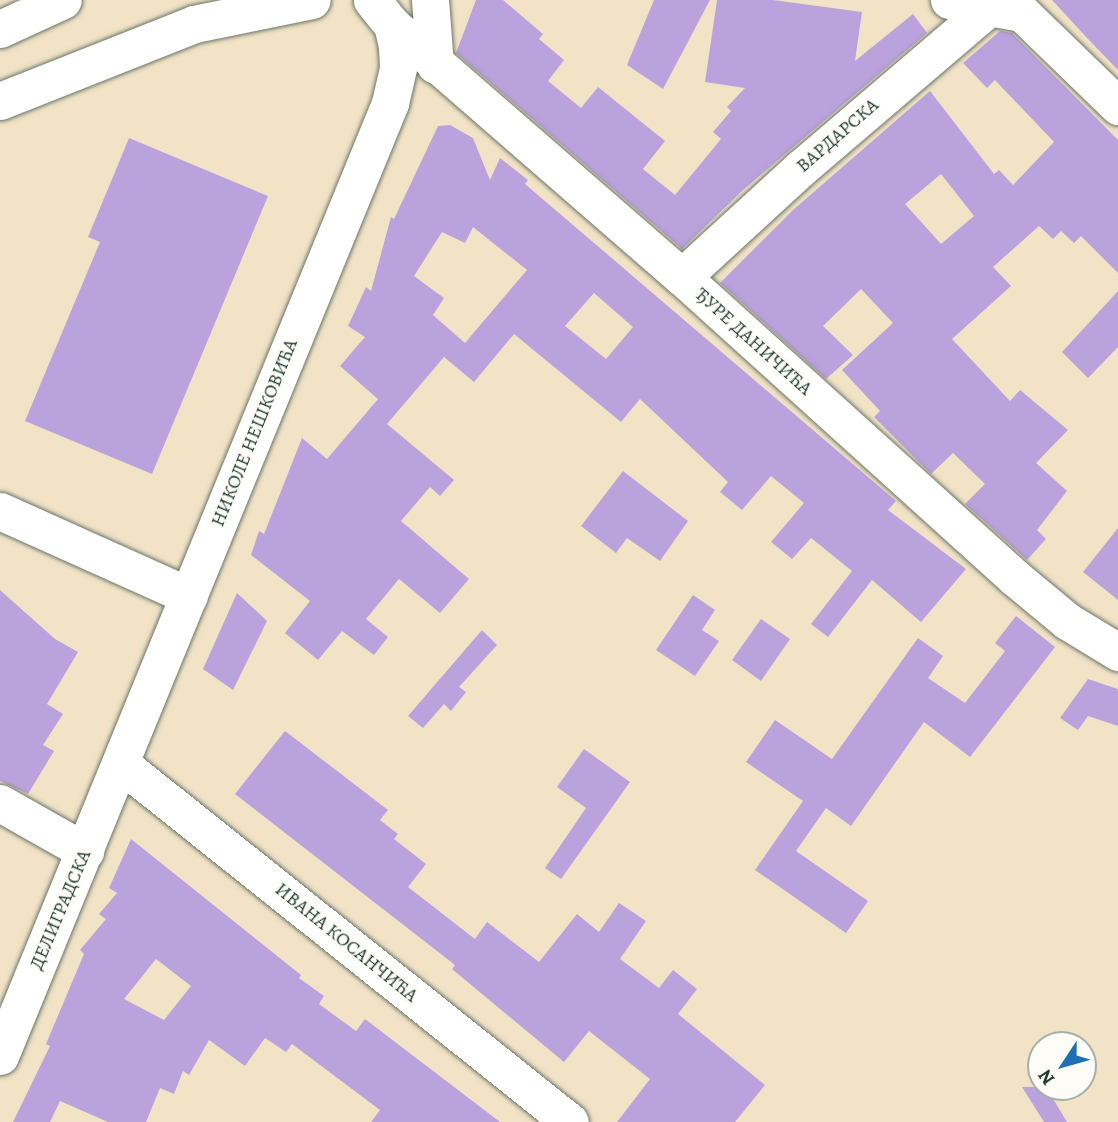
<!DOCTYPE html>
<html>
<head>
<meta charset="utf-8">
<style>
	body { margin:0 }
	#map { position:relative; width:1118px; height:1122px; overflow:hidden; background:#f2e3c7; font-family:Alegreya,serif }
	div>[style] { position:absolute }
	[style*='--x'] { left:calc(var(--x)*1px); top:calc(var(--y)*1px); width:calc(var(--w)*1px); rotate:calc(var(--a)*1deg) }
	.building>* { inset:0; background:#baa3dc }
	.roads { filter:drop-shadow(0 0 2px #697767) drop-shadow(0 0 2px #697767) }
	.minor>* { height:37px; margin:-18.5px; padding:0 18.5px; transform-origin:18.5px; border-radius:18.5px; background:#fff }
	span { translate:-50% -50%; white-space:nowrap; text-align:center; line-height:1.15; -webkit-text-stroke:5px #fdfcf7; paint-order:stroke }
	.street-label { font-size:19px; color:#1f3d34 }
	.north { position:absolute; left:1027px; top:1031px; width:70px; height:70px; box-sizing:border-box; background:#fdfcf7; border:2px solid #a4b0a9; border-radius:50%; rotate:234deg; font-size:19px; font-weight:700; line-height:28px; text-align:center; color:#1f3d34 }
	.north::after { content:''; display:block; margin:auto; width:24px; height:32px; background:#1f6fb2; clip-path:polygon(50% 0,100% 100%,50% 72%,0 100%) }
</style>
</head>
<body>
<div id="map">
	<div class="building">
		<div style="clip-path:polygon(476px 0,503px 0,543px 34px,539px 39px,564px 60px,548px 81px,581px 108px,598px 87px,665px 141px,643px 169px,675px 195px,721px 139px,713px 132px,731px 111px,727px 107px,745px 88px,705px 82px,717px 0,773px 0,862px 12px,855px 61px,913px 14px,927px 33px,743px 190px,682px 249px,456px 53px)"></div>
		<div style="clip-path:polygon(654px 0,710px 0,663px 89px,627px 65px)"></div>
		<div style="clip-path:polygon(1052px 0,1118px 0,1118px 70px,1088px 39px)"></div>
		<div style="clip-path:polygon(evenodd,1000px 31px,1012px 33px,1118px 140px,1118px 273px,1081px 236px,1074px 243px,1061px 231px,1053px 239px,1039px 226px,993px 267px,1011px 286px,952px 339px,1010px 401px,1020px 390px,1068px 430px,1036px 463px,1067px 491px,1037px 530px,1046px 539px,1027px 560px,965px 504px,985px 484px,953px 453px,931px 474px,874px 417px,880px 411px,842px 370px,893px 323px,861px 289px,823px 326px,853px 355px,826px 379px,720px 283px,793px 210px,930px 91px,994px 174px,999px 170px,1013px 185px,1054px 142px,995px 80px,987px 88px,963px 63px,1000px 31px,941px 174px,974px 216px,941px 244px,905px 204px,941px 174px)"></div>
		<div style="clip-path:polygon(evenodd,450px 125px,473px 138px,490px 180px,500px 158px,528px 180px,525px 184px,896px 501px,888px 510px,966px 569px,921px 622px,872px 580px,828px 637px,811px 624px,852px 571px,811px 538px,792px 559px,771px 542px,804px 503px,771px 476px,742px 510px,720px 492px,728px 482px,640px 399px,621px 422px,514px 334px,474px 382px,444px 357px,387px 424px,454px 480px,440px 496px,430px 487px,401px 521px,469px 579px,440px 613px,399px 579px,366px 619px,388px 637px,374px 655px,342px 631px,318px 660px,285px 633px,310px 601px,251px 555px,259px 531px,264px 534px,302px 438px,327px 459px,378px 399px,340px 366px,365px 337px,348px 326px,366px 287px,371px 291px,391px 217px,394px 219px,438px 126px,450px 125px,473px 227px,527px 270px,465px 343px,433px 315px,444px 298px,414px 276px,442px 232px,465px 243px,473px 227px,450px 125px,594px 293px,633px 327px,606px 359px,565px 326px,594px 293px)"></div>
		<div style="clip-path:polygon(129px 138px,268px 196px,152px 474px,25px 421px,100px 242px,88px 237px)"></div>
		<div style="clip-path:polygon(1118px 291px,1118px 347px,1088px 378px,1062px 352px)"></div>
		<div style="clip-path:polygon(623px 471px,688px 521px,660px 561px,627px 538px,616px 553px,581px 526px)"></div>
		<div style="clip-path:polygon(1118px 528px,1118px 600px,1083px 572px)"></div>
		<div style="clip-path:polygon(0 590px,55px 639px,78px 652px,47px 704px,63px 714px,43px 745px,54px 751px,28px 794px,0 781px)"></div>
		<div style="clip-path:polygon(237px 593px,267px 621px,233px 690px,203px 669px)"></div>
		<div style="clip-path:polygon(693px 595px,715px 610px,702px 630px,719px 641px,695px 676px,656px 650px)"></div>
		<div style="clip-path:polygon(1016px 616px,1055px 647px,970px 757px,924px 722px,851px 826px,826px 808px,796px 851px,868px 901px,846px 933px,755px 870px,803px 801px,746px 762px,775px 720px,832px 759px,918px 638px,943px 656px,928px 678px,965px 703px,1005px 651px,995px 643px)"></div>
		<div style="clip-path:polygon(761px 619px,790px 639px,761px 681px,732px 660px)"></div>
		<div style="clip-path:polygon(482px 630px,497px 645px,459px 687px,466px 692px,451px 711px,444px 704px,423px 728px,408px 716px)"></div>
		<div style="clip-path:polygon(1088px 679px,1118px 689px,1118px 726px,1088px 716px,1078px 730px,1060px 718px)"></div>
		<div style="clip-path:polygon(285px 731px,388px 810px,380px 820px,398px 834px,394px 839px,426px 864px,408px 887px,475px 939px,487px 922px,539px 962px,577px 914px,599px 932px,619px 903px,646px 921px,620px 959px,659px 988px,673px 970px,697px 989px,678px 1014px,765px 1085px,735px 1122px,617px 1122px,650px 1079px,589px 1031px,564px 1062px,452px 969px,455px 965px,235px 794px)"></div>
		<div style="clip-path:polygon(584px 749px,630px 782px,561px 879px,545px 868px,586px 808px,557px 787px)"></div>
		<div style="clip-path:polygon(evenodd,131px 839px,301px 975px,299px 978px,324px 996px,319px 1004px,356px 1031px,365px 1019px,500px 1122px,371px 1122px,380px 1110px,292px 1044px,286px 1052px,265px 1038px,245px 1066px,209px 1040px,189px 1075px,183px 1071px,174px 1094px,160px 1088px,146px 1122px,108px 1122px,60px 1101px,50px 1122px,13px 1122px,50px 1046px,46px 1044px,84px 954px,80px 950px,106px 919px,99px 914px,117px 893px,109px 888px,131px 839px,156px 959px,191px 986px,164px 1020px,124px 999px,156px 959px)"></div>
		<div style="clip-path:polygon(1022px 1087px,1046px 1087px,1067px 1122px,1044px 1122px)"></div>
	</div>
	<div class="roads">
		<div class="minor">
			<div style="--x:430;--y:0;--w:65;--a:85.6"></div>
			<div style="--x:949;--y:0;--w:74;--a:10.1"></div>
			<div style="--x:1022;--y:13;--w:134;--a:44.1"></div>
			<div style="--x:392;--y:25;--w:384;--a:41"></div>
			<div style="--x:682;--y:277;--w:447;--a:42.1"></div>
			<div style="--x:1014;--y:577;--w:69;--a:39.7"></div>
			<div style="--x:1067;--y:621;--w:60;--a:31.3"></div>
			<div style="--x:0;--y:29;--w:69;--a:-24.7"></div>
			<div style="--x:0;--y:101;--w:209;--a:-21.6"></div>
			<div style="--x:194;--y:24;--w:120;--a:-11.5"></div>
			<div style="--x:682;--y:277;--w:161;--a:-42.5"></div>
			<div style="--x:801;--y:168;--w:259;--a:-40.5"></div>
			<div style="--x:0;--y:511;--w:207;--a:24.2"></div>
			<div style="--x:121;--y:764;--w:574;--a:38.57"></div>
			<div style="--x:0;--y:803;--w:98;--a:29.5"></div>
			<div style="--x:0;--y:1056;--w:1030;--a:-67.74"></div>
			<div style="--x:390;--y:103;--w:37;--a:-77"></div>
			<div style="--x:398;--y:67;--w:21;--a:-93"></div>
			<div style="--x:397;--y:46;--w:22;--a:-103"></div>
			<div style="--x:392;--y:25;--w:32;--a:-129"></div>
		</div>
	</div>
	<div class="street-label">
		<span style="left:838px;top:136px;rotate:-41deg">ВАРДАРСКА</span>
		<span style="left:753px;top:342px;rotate:42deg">ЂУРЕ ДАНИЧИЋА</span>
		<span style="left:255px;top:433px;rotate:-68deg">НИКОЛЕ НЕШКОВИЋА</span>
		<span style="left:61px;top:910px;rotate:-67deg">ДЕЛИГРАДСКА</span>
		<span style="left:346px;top:943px;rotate:39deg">ИВАНА КОСАНЧИЋА</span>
	</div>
	<div class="north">N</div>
</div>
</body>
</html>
